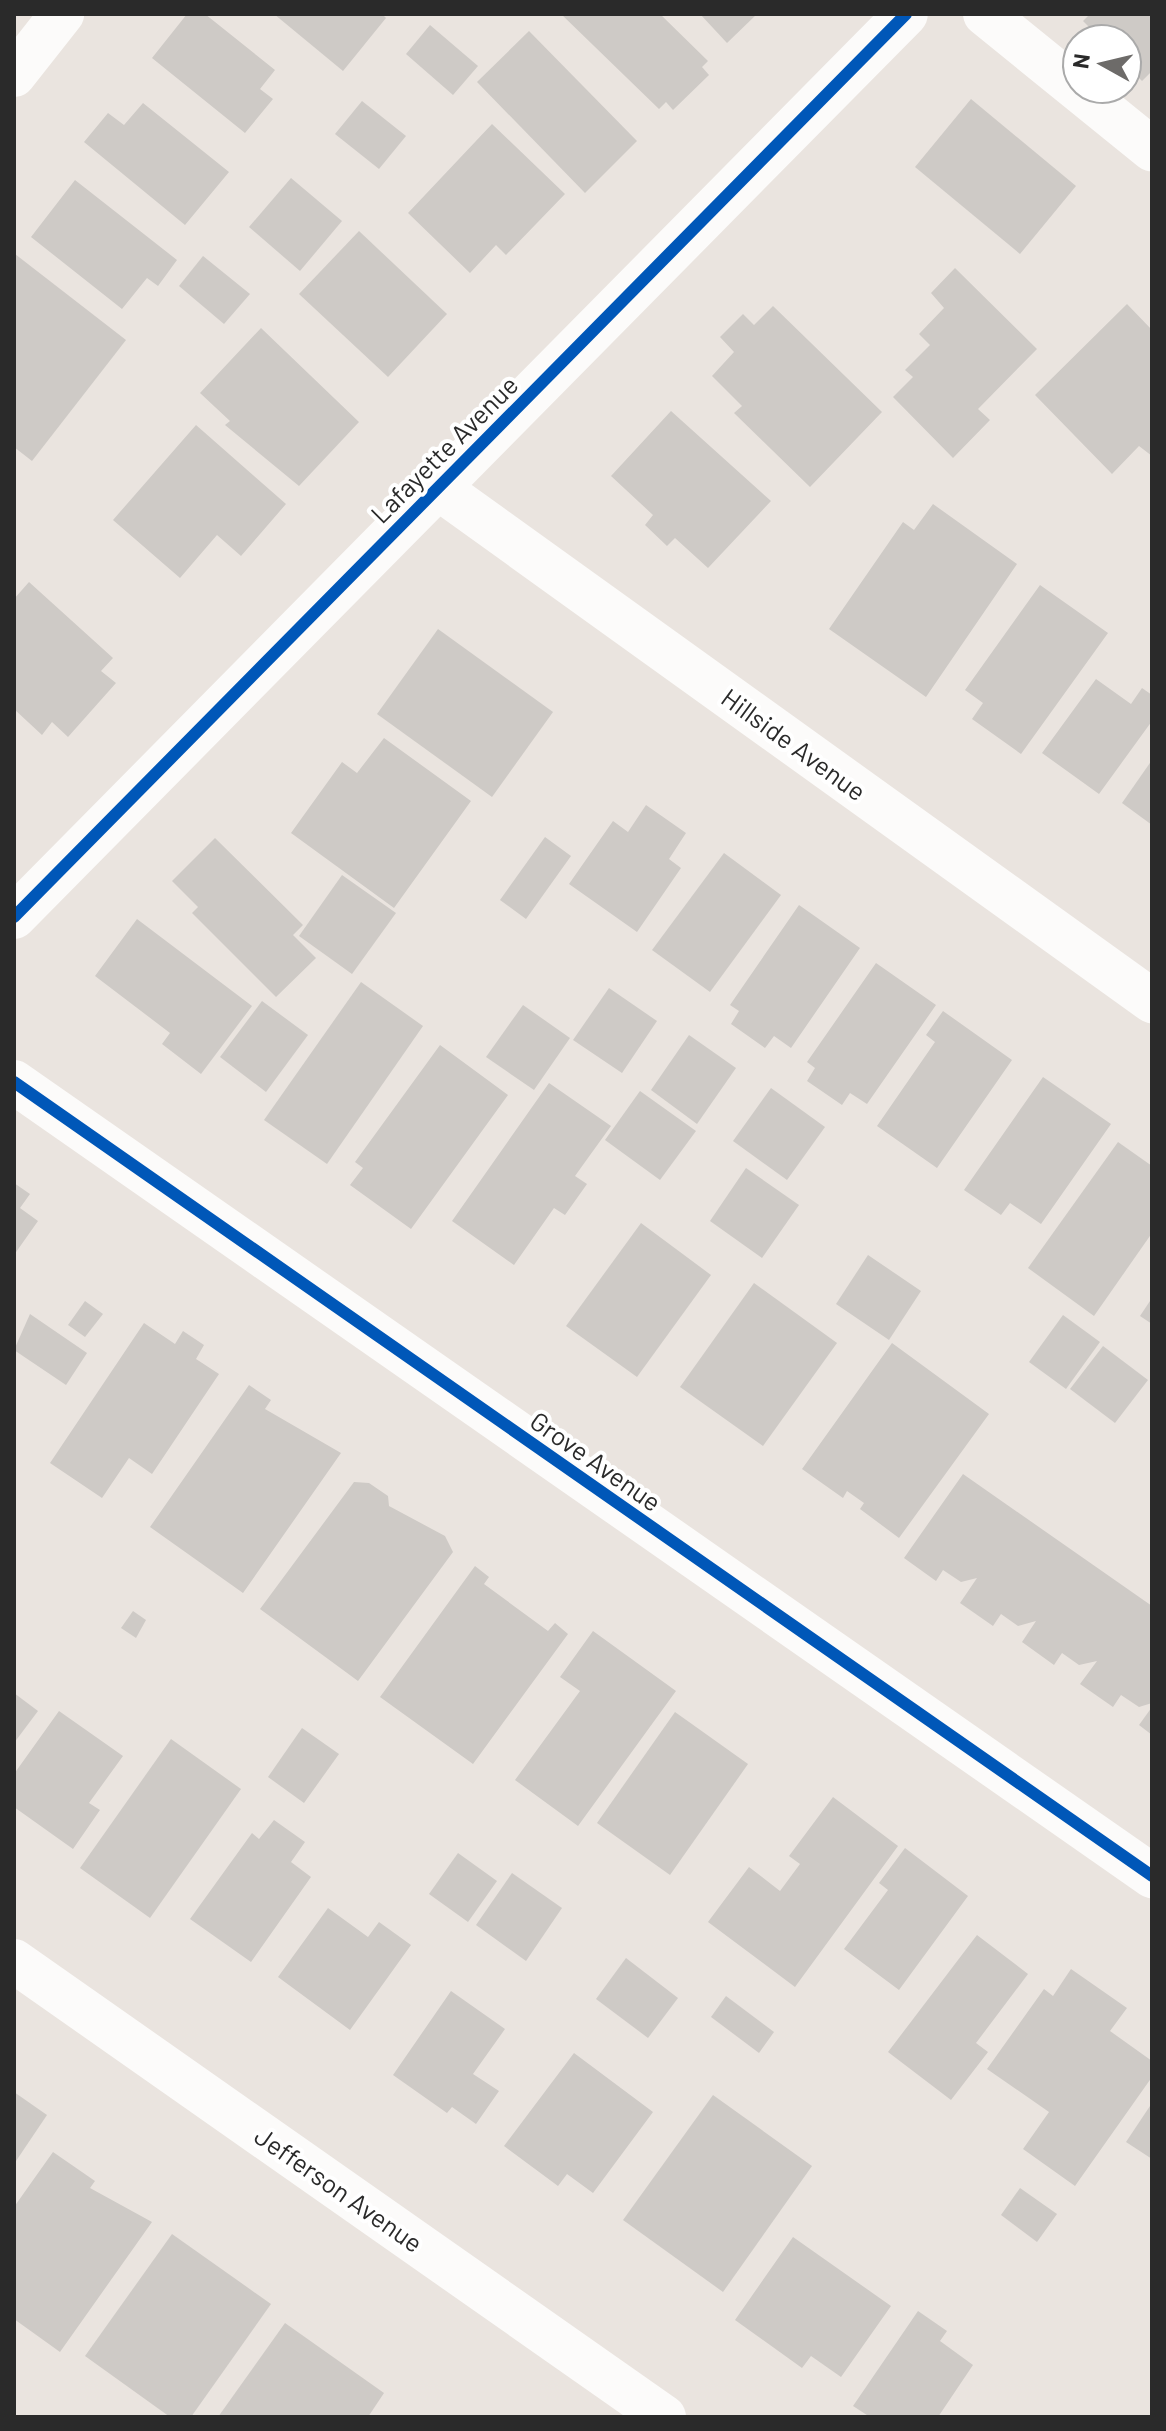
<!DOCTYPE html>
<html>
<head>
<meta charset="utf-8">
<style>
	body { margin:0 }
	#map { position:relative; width:1166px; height:2431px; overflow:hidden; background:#eae4df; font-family:Barlow,sans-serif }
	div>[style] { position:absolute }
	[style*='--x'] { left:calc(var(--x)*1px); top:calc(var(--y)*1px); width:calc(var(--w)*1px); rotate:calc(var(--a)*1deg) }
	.building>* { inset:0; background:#cecac6 }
	.minor>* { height:44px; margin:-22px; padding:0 22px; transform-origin:22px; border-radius:22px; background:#fcfbfa }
	.cycleway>* { height:12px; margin:-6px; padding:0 6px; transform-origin:6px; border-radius:6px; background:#0057b8 }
	span { translate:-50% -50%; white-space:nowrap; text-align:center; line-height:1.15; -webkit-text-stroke:8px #fff; paint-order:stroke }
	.street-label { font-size:26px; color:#2a2a2a }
	.frame { position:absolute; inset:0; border:16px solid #2a2a2a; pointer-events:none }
	.north { position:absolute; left:1062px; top:24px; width:80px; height:80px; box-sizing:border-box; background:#fff; border:2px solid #aaa; border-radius:50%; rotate:278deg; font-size:22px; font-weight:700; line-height:32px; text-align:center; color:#2a2a2a }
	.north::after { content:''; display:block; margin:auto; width:28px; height:36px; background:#6d6b69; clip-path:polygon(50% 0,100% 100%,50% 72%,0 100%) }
</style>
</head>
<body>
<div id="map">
	<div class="building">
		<div style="clip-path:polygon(187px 14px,205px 14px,275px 70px,260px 89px,273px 99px,245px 133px,152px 58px)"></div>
		<div style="clip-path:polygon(274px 14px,382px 14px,386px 18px,343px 71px)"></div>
		<div style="clip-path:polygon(561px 14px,660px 14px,708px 61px,702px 67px,709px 75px,673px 110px,666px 102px,659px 109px)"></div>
		<div style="clip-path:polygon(700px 14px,757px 14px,727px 43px)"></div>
		<div style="clip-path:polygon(1090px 14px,1152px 14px,1152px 71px,1142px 81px,1126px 65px,1126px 40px,1102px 40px,1083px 21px)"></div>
		<div style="clip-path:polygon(430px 25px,478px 66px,453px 95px,406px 54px)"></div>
		<div style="clip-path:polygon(529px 31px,637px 141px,585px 193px,477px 82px)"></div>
		<div style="clip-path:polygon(971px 99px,1076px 186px,1020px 254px,915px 167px)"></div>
		<div style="clip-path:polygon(362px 101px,406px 136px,379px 169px,335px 134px)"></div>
		<div style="clip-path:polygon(143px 103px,229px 172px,185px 225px,84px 142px,108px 113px,124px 125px)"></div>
		<div style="clip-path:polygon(492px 124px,565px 194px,506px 255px,496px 245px,470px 273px,408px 213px)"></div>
		<div style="clip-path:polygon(291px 178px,342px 221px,300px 271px,249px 227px)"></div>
		<div style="clip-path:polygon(75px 180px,177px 260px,158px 286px,147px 278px,122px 309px,31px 237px)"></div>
		<div style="clip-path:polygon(359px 231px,447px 314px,388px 377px,299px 294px)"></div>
		<div style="clip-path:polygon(15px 254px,126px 340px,32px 461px,14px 447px)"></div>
		<div style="clip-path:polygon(203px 256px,250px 294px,224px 324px,179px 286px)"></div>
		<div style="clip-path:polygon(955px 268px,1037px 349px,978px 409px,990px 420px,953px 458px,893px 397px,913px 377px,905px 370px,930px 345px,919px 334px,944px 308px,931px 293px)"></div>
		<div style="clip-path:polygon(1127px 304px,1152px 330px,1152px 456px,1139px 446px,1112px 474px,1035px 395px)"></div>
		<div style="clip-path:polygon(773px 306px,882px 412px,810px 487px,734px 413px,742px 406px,712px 376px,734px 352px,720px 337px,743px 314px,754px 325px)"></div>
		<div style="clip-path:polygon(261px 328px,359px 422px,299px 486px,225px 425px,230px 421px,200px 393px)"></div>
		<div style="clip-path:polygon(671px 411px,771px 501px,708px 568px,675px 538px,667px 546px,645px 525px,653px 515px,611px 476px)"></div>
		<div style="clip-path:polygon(196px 425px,286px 504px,241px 556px,217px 535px,180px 578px,113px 520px)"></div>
		<div style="clip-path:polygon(933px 504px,1017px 564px,926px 697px,829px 629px,903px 522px,914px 530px)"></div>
		<div style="clip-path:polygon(29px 582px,113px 658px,101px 671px,116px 683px,68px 737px,52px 722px,42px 735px,14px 709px,14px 599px)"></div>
		<div style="clip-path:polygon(1040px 585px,1108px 633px,1021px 754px,972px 719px,983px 703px,965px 690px)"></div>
		<div style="clip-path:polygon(438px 629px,553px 712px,492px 797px,377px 714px)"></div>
		<div style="clip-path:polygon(1096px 679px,1131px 704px,1142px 688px,1152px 695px,1152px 721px,1099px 794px,1042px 753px)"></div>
		<div style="clip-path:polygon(384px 738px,471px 801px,394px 908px,291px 833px,342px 762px,357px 773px)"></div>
		<div style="clip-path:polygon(1152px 760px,1152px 825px,1122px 803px)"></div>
		<div style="clip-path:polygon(646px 805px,686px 833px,669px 859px,681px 868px,637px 932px,569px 884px,613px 821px,628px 832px)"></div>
		<div style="clip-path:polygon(545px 837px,571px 856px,526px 919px,500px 900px)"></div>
		<div style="clip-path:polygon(215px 838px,303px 925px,293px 935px,316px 958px,276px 997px,192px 913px,198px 907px,172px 881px)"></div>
		<div style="clip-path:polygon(724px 853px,781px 895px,710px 992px,652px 950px)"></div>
		<div style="clip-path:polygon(342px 875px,396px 913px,352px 974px,299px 936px)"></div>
		<div style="clip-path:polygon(799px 905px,860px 948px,791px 1048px,774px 1036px,765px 1048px,731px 1024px,739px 1011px,730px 1005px)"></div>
		<div style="clip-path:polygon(137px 919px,252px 1006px,201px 1074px,162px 1044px,170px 1033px,95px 976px)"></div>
		<div style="clip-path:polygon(876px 963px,936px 1005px,867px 1104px,850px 1093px,842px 1105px,807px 1081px,815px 1068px,807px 1062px)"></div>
		<div style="clip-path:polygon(361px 982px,423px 1026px,327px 1164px,264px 1120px)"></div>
		<div style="clip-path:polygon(609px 988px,657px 1021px,622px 1073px,573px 1040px)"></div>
		<div style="clip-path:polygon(262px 1001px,308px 1035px,266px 1092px,220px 1057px)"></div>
		<div style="clip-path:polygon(523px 1005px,570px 1038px,534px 1090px,486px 1057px)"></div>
		<div style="clip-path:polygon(943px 1011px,1012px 1060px,937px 1168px,877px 1126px,935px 1042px,926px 1035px)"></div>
		<div style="clip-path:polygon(689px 1035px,736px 1068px,697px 1124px,651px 1090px)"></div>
		<div style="clip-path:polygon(440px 1045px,508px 1095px,411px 1229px,350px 1185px,363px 1168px,355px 1162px)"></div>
		<div style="clip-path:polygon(1043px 1077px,1111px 1124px,1041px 1224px,1010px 1203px,1001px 1215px,964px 1190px)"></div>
		<div style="clip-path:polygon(549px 1083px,611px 1126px,575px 1176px,587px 1184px,565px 1215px,554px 1208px,514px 1265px,452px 1221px)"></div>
		<div style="clip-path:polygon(771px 1088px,825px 1127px,787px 1180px,733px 1141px)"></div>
		<div style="clip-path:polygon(640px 1091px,696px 1131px,660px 1180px,605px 1140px)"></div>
		<div style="clip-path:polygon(1118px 1142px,1152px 1166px,1152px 1233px,1094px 1316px,1028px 1268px)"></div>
		<div style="clip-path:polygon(746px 1168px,799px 1205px,762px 1258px,710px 1221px)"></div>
		<div style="clip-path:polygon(14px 1183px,30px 1194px,20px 1208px,38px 1221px,14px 1255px)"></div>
		<div style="clip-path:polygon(641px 1223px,711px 1275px,637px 1377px,566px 1326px)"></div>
		<div style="clip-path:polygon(868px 1255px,921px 1291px,889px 1340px,836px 1304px)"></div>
		<div style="clip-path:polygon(754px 1283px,837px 1343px,763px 1446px,680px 1387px)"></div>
		<div style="clip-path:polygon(1152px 1298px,1152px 1324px,1140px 1316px)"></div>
		<div style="clip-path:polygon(85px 1301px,103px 1314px,85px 1337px,68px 1325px)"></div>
		<div style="clip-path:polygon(30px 1314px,87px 1353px,66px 1385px,14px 1350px)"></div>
		<div style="clip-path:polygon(1063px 1315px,1100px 1342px,1066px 1389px,1029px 1362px)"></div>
		<div style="clip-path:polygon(144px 1323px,175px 1344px,183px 1331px,204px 1345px,196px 1359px,219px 1374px,152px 1474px,129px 1458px,102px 1498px,50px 1463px)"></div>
		<div style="clip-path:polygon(892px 1343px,989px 1414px,899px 1538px,860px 1509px,864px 1503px,847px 1491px,843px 1498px,802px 1469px)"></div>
		<div style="clip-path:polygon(1103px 1346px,1148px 1380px,1115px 1423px,1070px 1389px)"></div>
		<div style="clip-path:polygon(249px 1385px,271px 1400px,265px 1409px,341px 1453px,243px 1593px,150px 1527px)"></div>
		<div style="clip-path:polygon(963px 1474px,1152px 1606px,1152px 1703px,1139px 1707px,1121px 1695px,1113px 1707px,1080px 1684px,1097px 1661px,1079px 1665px,1062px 1653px,1054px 1665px,1022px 1642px,1036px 1621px,1018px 1626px,1001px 1614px,993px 1626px,960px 1603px,977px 1578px,961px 1582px,943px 1570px,936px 1581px,904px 1558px)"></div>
		<div style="clip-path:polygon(354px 1482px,369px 1483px,388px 1496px,389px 1506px,445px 1536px,453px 1552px,358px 1681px,260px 1609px)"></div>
		<div style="clip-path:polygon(475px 1566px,489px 1577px,484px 1584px,548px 1631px,555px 1623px,568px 1634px,473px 1764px,380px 1697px)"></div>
		<div style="clip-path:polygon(133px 1611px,146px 1620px,136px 1638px,121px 1628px)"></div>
		<div style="clip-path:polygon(593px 1631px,676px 1691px,578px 1826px,515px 1780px,580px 1691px,560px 1677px)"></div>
		<div style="clip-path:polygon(14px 1693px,38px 1711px,14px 1743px)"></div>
		<div style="clip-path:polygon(1152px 1707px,1152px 1735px,1139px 1725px)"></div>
		<div style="clip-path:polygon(59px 1711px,123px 1756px,89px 1803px,100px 1810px,73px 1849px,14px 1807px,14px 1774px)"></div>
		<div style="clip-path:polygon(675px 1712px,748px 1764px,670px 1875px,597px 1823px)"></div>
		<div style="clip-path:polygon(302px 1728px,339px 1754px,304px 1803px,268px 1777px)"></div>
		<div style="clip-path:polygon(171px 1739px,241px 1789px,150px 1918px,80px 1868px)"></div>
		<div style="clip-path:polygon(833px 1797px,898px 1846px,795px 1987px,708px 1922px,749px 1867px,780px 1891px,800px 1864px,789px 1856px)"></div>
		<div style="clip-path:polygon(274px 1820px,305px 1842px,291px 1862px,311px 1877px,251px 1962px,190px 1919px,252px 1833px,259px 1839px)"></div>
		<div style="clip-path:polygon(905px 1848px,968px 1896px,899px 1990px,844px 1949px,888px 1890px,879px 1883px)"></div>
		<div style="clip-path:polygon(458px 1853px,497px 1881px,468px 1922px,429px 1894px)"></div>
		<div style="clip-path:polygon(512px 1873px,562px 1908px,526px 1961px,476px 1925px)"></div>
		<div style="clip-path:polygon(328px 1908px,368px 1937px,379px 1922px,411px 1945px,350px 2030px,278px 1977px)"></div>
		<div style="clip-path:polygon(977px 1935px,1028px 1974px,976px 2043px,988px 2052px,951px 2100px,888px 2052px)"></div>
		<div style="clip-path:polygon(626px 1958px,678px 1998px,648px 2038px,596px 1999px)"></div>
		<div style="clip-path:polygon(1071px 1969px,1127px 2008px,1110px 2031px,1152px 2061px,1152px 2077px,1075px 2186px,1023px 2149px,1049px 2112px,987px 2069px,1044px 1989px,1053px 1996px)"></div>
		<div style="clip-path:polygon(451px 1991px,505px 2029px,473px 2074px,499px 2091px,476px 2124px,452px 2107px,447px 2113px,393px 2075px)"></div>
		<div style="clip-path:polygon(726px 1996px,774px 2032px,759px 2053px,711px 2017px)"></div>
		<div style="clip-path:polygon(574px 2053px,653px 2112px,593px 2193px,567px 2174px,558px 2186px,504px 2146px)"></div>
		<div style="clip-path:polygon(14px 2092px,47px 2115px,14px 2164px)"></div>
		<div style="clip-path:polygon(713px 2095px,812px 2166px,723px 2292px,623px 2220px)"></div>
		<div style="clip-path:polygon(1152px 2103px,1152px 2159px,1126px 2142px)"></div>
		<div style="clip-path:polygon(53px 2152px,95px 2181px,90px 2188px,152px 2222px,60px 2352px,14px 2319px,14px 2207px)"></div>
		<div style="clip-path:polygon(1020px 2188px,1057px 2214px,1037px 2242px,1001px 2215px)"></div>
		<div style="clip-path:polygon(172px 2234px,271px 2304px,191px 2417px,170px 2417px,85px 2356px)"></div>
		<div style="clip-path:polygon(793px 2237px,891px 2306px,841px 2377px,811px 2356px,802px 2368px,735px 2320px)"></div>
		<div style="clip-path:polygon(918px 2311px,947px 2331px,940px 2341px,973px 2365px,938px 2417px,870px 2417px,853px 2406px)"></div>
		<div style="clip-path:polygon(285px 2323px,384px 2393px,368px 2417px,218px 2417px)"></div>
	</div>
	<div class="minor">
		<div style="--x:985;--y:14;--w:215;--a:39"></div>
		<div style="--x:14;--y:75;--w:78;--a:-51.8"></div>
		<div style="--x:437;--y:487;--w:881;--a:35.71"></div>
		<div style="--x:14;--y:917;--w:1269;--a:-45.35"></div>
		<div style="--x:14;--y:1082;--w:1388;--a:34.9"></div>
		<div style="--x:14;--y:1961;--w:794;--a:35.05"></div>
	</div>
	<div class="cycleway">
		<div style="--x:14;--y:917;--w:1269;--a:-45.35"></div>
		<div style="--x:14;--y:1082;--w:1388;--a:34.9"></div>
	</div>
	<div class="street-label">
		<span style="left:444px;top:449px;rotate:-45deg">Lafayette Avenue</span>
		<span style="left:794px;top:744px;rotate:36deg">Hillside Avenue</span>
		<span style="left:596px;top:1461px;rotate:35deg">Grove Avenue</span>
		<span style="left:339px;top:2189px;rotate:35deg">Jefferson Avenue</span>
	</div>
	<div class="frame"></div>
	<div class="north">N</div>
</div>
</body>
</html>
